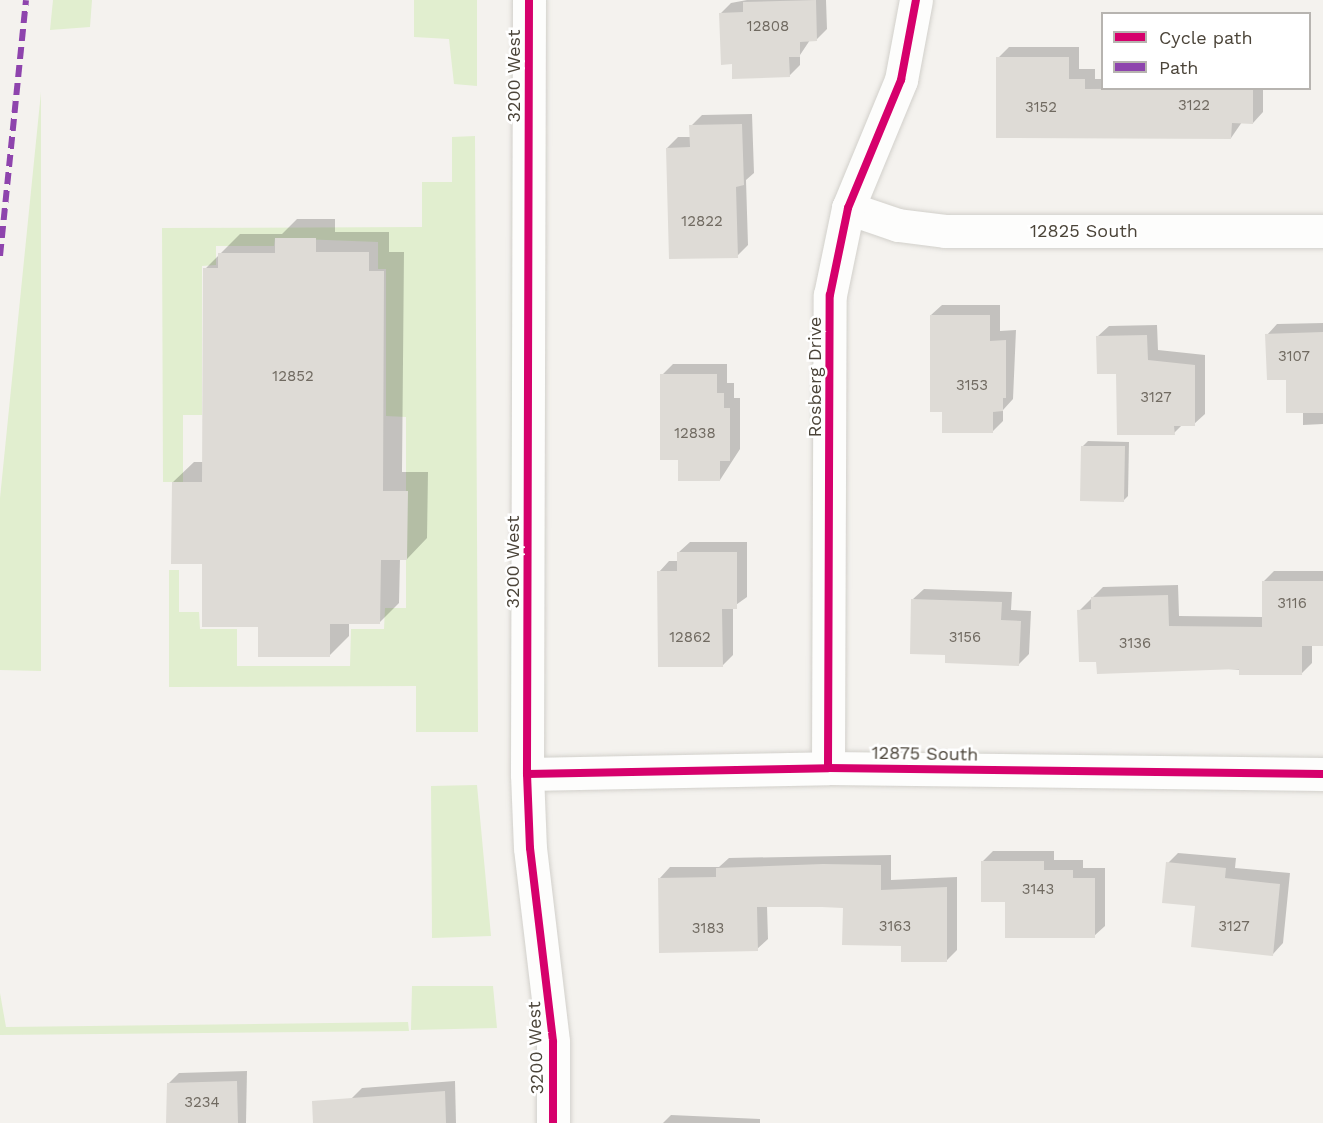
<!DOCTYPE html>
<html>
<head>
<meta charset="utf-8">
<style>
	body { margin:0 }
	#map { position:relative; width:1323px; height:1123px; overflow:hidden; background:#f4f2ee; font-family:"Work Sans",sans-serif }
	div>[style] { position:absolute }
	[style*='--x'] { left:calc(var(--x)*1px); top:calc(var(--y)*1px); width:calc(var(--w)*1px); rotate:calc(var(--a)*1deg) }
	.green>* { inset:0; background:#e1eecf }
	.shadow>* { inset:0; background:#0003 }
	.building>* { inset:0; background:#dedbd6 }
	.roads { filter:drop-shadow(0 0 2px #d2d0cb) drop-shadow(0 0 2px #d2d0cb) }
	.street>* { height:33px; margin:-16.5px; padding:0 16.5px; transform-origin:16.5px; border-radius:16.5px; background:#fdfdfc }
	.quiet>* { height:6px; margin-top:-3px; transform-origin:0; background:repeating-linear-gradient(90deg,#8e44ad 0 12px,transparent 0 18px) }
	.cycleway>* { height:8px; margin:-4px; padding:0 4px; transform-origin:4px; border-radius:4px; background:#d6006c }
	span { translate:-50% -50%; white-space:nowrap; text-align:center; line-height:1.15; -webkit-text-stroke:5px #fff; paint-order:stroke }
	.number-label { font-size:15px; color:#706a61 }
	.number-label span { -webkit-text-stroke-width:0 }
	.street-label { font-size:18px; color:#4b4439 }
	.legend { position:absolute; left:1101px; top:12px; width:210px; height:78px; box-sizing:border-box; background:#fff; border:2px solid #b7b4b0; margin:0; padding:8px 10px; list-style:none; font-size:18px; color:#4b4439 }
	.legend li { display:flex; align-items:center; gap:12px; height:30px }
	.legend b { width:30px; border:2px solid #b7b4b0 }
</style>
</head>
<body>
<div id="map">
	<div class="green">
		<div style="clip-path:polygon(53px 0,92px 0,90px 27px,50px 30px)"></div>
		<div style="clip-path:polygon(414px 0,477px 0,477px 86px,454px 84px,449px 39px,414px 37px)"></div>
		<div style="clip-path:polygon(41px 92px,41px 671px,0 670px,0 498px)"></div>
		<div style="clip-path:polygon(475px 136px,478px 732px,416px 732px,416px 686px,169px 687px,169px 570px,179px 570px,179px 612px,199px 612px,200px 629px,237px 629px,237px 666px,350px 666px,351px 629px,384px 629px,385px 608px,406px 608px,406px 417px,386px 416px,386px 269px,378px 269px,378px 242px,275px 238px,274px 246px,216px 246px,216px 265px,202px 266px,202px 415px,183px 415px,183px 482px,163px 482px,162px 228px,422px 227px,422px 182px,452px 182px,452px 137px)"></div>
		<div style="clip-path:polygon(477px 785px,491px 936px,432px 938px,431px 786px)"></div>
		<div style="clip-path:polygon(412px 986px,493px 986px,497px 1028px,411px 1030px)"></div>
		<div style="clip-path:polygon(0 993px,6px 1027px,408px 1022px,409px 1031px,0 1035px)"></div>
	</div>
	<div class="shadow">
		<div style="clip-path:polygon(747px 0,826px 0,827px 29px,816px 40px,810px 40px,800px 55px,800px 65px,789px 76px,734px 62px,721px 13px,731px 3px)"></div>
		<div style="clip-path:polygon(1009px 47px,1079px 47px,1079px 69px,1095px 69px,1095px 79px,1102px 79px,1102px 88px,1263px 88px,1263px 112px,1253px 123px,1242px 122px,1231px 138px,998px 136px,998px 58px)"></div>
		<div style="clip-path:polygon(752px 114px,754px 173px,746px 180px,748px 245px,737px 256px,667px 148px,678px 137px,691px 137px,691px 126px,702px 115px)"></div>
		<div style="clip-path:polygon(297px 219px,335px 219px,335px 232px,389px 232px,389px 252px,404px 252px,402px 472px,428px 472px,427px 538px,407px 559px,400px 559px,399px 603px,379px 623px,349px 622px,349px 636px,329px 656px,260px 626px,204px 563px,173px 482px,194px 462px,204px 462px,205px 269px,240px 234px,282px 234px)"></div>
		<div style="clip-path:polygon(942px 305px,1000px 305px,1000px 331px,1016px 330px,1013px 399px,1003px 410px,1003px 421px,992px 432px,944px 411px,931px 315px)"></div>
		<div style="clip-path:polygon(1323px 323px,1323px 424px,1303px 425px,1303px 411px,1267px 335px,1277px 324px)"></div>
		<div style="clip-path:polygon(1157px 325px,1158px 350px,1205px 355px,1205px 414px,1194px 424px,1183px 424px,1174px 433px,1118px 372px,1098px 336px,1109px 326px)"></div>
		<div style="clip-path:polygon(673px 364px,727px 364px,727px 383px,734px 383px,734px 398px,740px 398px,740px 449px,720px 480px,680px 458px,662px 375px)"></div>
		<div style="clip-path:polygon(1088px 441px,1129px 442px,1128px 496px,1123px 501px,1083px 446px)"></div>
		<div style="clip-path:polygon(690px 542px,747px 542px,747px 597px,733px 607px,733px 655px,722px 666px,659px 572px,669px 561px,679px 561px,679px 552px)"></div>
		<div style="clip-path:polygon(1274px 571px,1323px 571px,1323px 645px,1312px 645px,1312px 663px,1301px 674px,1098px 660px,1079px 611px,1103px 587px,1178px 585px,1179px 616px,1263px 617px,1263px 582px)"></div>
		<div style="clip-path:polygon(924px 589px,1012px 592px,1011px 610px,1031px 611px,1029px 654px,1019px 664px,913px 599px)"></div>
		<div style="clip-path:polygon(993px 851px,1054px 851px,1054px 860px,1083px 860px,1083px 868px,1105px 868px,1105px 926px,1094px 936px,1006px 901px,983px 861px)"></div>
		<div style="clip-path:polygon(1178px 853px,1236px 858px,1235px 868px,1290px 873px,1283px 943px,1273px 954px,1197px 905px,1168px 863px)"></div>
		<div style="clip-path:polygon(891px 855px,891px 880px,957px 877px,957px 950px,947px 960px,902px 945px,844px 907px,767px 906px,768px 939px,757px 949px,660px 878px,670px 867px,719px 867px,729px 858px)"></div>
		<div style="clip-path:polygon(247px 1071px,246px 1123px,167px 1123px,168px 1084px,179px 1073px)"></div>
		<div style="clip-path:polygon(455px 1081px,456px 1123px,353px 1123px,351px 1099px,362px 1088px)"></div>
		<div style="clip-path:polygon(671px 1115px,760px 1119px,760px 1123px,663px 1123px)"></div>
	</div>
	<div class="building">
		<div style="clip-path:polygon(816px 0,817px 41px,800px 42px,800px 57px,789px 57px,790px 77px,732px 79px,732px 64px,721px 65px,719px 13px,743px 12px,743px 2px)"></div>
		<div style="clip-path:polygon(996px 57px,1069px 57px,1069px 79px,1085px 79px,1085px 89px,1253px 88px,1253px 124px,1232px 123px,1231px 139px,996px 138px)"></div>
		<div style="clip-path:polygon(742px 124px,744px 185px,736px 187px,738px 258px,669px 259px,666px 148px,690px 147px,689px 125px)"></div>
		<div style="clip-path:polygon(275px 238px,316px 238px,316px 252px,369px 252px,369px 271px,384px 271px,383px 491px,408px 491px,407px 560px,381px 560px,380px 624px,330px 624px,330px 657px,258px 657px,258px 627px,202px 627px,202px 564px,171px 564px,172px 482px,202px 482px,203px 268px,218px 268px,218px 253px,275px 253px)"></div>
		<div style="clip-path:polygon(930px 315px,990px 315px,990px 341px,1006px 340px,1006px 398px,1003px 398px,1003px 411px,993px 412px,993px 433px,942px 433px,942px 412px,930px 412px)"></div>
		<div style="clip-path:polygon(1323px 332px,1323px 413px,1286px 413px,1286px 380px,1267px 380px,1265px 334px)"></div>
		<div style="clip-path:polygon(1147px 335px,1148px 360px,1195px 365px,1195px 426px,1174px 426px,1175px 435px,1117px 435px,1116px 374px,1097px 374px,1096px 336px)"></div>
		<div style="clip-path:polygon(660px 374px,717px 374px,717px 393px,724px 393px,724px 408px,730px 408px,730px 461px,720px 461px,720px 481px,678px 481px,678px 460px,660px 460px)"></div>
		<div style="clip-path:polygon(1081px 446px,1125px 446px,1124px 502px,1080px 501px)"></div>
		<div style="clip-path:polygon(677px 552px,737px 552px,737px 609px,722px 609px,723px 667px,658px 667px,657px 571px,677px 571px)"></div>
		<div style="clip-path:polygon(1262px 581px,1323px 581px,1323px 646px,1302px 646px,1302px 675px,1239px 675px,1239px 669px,1097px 674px,1096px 662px,1079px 662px,1077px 610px,1091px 609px,1091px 597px,1168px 595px,1169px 626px,1262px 627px)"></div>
		<div style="clip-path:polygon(911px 599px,1002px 602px,1001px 620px,1021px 621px,1019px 666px,945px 663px,945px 655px,910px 654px)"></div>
		<div style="clip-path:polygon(981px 861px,1044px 861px,1044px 870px,1073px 870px,1073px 878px,1095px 878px,1095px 938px,1005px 938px,1005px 902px,981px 902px)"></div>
		<div style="clip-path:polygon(1166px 862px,1226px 868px,1225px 878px,1280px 884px,1273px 956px,1191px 947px,1195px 906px,1162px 903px)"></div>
		<div style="clip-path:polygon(823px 864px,881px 865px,881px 890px,947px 887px,947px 962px,901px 962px,901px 946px,842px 945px,843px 908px,822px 907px,757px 907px,758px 951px,659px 953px,658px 878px,716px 877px,716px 868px)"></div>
		<div style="clip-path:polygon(237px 1081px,238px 1123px,166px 1123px,167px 1083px)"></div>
		<div style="clip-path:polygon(445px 1091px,446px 1123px,313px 1123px,312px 1101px)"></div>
	</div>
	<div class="roads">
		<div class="street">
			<div style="--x:529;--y:0;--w:774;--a:90.15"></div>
			<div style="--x:527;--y:774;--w:74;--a:87.7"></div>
			<div style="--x:530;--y:848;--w:195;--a:83.2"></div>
			<div style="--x:553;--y:1042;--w:81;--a:90"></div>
			<div style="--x:848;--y:208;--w:53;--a:18.8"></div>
			<div style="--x:898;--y:225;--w:47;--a:7.3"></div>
			<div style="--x:945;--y:231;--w:378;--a:0"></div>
			<div style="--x:828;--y:768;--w:473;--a:-89.8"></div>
			<div style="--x:830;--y:295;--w:89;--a:-78.3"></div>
			<div style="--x:848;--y:208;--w:139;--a:-67.5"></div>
			<div style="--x:901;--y:80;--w:81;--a:-79.4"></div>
			<div style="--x:527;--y:774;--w:301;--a:-1.1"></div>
			<div style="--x:828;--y:768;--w:495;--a:0.7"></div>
		</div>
	</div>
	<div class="quiet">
		<div style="--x:0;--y:256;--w:257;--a:-84.2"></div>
	</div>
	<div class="cycleway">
		<div style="--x:529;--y:0;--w:774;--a:90.15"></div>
		<div style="--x:527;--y:774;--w:74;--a:87.7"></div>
		<div style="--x:530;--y:848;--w:195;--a:83.2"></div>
		<div style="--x:553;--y:1042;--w:81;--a:90"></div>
		<div style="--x:828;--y:768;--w:473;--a:-89.8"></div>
		<div style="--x:830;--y:295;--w:89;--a:-78.3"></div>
		<div style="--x:848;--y:208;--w:139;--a:-67.5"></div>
		<div style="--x:901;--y:80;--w:81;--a:-79.4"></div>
		<div style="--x:527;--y:774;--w:301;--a:-1.1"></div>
		<div style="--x:828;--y:768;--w:495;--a:0.7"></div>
	</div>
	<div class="number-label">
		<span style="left:768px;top:27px">12808</span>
		<span style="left:1194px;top:106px">3122</span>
		<span style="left:1041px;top:108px">3152</span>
		<span style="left:702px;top:222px">12822</span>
		<span style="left:1294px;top:357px">3107</span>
		<span style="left:293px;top:377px">12852</span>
		<span style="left:972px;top:386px">3153</span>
		<span style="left:1156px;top:398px">3127</span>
		<span style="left:695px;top:434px">12838</span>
		<span style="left:1292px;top:604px">3116</span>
		<span style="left:690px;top:638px">12862</span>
		<span style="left:965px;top:638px">3156</span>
		<span style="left:1135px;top:644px">3136</span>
		<span style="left:1038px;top:890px">3143</span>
		<span style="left:895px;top:927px">3163</span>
		<span style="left:1234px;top:927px">3127</span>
		<span style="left:708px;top:929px">3183</span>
		<span style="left:202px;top:1103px">3234</span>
	</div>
	<div class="street-label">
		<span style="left:514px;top:76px;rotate:-90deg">3200 West</span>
		<span style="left:1084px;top:231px">12825 South</span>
		<span style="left:815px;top:377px;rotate:-90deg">Rosberg Drive</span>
		<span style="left:513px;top:562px;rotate:-90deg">3200 West</span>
		<span style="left:925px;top:754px;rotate:1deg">12875 South</span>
		<span style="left:536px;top:1048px;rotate:-92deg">3200 West</span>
	</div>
	<ul class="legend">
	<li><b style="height:8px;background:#d6006c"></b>Cycle path</li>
	<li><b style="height:8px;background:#8e44ad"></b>Path</li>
	</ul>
</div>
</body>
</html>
